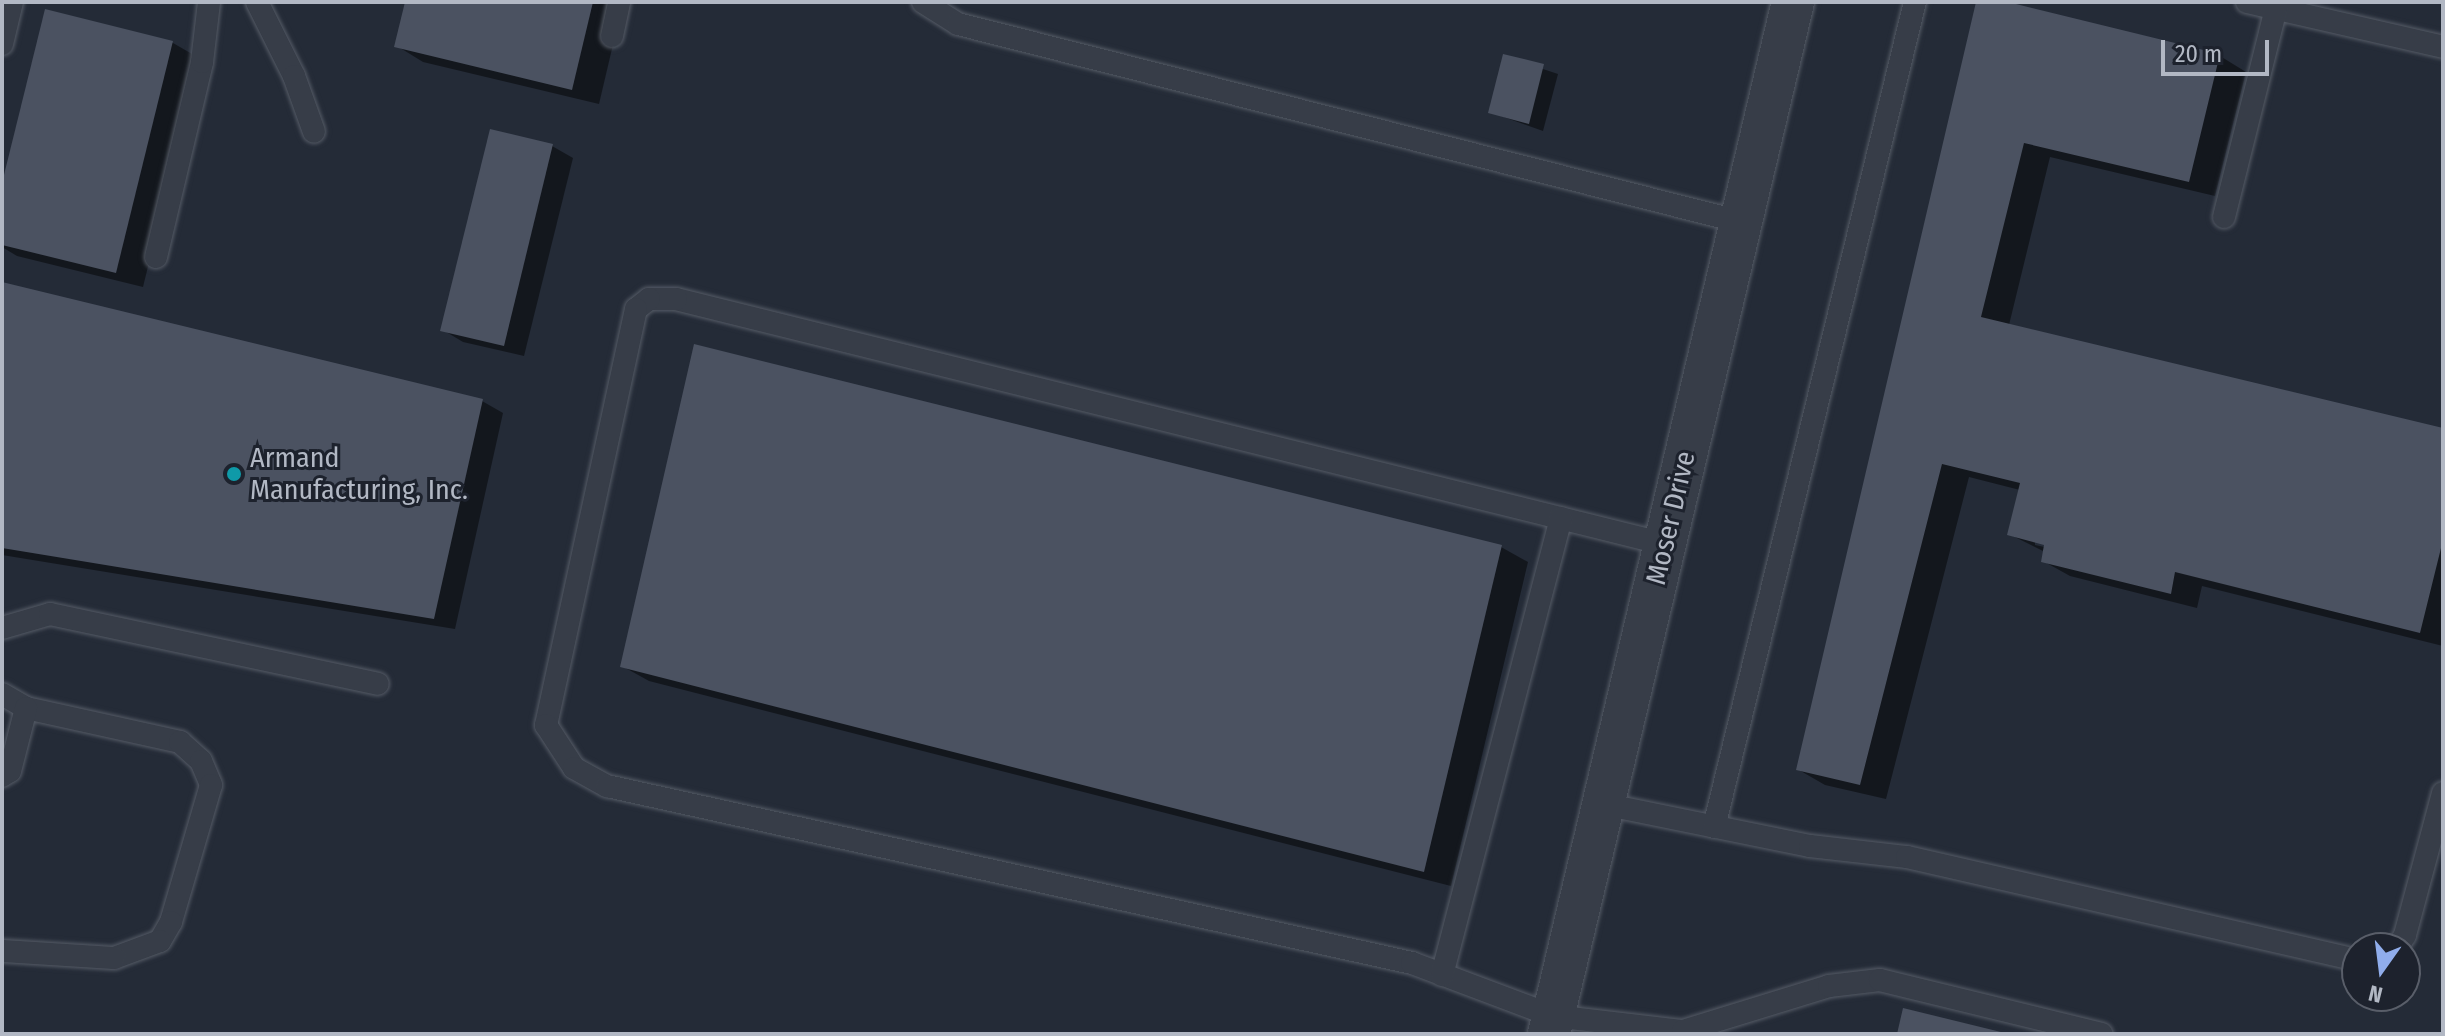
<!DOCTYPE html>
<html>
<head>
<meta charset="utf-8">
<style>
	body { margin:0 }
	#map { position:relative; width:2445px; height:1036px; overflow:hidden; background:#242b37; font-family:"Fira Sans Condensed",sans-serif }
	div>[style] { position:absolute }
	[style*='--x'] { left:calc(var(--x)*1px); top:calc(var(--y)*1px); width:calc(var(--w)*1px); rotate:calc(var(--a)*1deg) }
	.shadow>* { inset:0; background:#0007 }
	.building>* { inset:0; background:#4b5261 }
	.roads { filter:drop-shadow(0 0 2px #555b66) drop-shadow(0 0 2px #555b66) }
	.lane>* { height:22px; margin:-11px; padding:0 11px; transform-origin:11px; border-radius:11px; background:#373d48 }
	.street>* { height:42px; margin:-21px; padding:0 21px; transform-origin:21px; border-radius:21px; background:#373d48 }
	.dots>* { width:22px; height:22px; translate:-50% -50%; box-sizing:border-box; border:4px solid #1d222d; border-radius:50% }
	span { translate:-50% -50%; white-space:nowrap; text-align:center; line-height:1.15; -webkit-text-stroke:6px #1d222d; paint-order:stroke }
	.poi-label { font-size:28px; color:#b2b8c4 }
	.left { translate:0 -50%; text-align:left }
	.street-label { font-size:28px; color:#b2b8c4 }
	.frame { position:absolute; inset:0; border:4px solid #b2b8c4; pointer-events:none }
	.north { position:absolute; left:2341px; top:932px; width:80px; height:80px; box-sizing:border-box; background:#1d222d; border:2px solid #595e69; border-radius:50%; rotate:194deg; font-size:22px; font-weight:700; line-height:32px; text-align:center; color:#b2b8c4 }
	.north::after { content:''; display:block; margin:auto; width:28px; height:36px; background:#90adeb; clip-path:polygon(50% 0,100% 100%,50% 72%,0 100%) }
	.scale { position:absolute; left:2161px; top:40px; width:108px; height:36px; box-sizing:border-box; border:4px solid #b2b8c4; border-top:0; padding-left:10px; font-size:24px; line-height:28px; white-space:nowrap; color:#b2b8c4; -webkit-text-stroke:6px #1d222d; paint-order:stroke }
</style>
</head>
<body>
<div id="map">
	<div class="shadow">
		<div style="clip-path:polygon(407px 2px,623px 2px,599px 104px,423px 62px,397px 46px)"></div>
		<div style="clip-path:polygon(evenodd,1978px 2px,2000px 2px,2220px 56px,2246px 72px,2215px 196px,2050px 157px,2009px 325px,2443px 430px,2443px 646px,2202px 586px,2197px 608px,2070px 576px,2043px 561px,2045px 552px,2009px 534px,2020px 490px,1969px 477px,1886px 799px,1825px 785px,1799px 770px,1978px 2px,2035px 540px,2054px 549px,2035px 545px,2035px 540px)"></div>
		<div style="clip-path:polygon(47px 12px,173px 43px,199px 58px,143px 287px,17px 256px,2px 247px,2px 192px)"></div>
		<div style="clip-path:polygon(1504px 56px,1558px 74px,1543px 131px,1490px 112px)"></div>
		<div style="clip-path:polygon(552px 146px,573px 158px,524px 356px,463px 342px,443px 330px)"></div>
		<div style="clip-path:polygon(2px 284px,482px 401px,503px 413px,455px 629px,2px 555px)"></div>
		<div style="clip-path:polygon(1501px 547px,1528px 562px,1451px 886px,649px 681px,622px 666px)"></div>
	</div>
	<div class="building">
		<div style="clip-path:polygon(405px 2px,593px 2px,572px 90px,394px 47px)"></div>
		<div style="clip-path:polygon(1976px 2px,2008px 2px,2220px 54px,2189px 182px,2024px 143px,1981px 317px,2443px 428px,2443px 540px,2420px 633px,2175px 572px,2171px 594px,2041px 562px,2044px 545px,2007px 535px,2020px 483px,1942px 464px,1860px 785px,1796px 770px)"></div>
		<div style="clip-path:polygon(45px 9px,173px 41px,116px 273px,2px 245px,2px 183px)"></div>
		<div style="clip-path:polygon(1503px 54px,1544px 64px,1529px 124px,1488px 113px)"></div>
		<div style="clip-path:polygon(490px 129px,553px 144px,504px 346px,440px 331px)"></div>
		<div style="clip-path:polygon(2px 282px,483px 399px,434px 619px,2px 548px)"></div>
		<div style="clip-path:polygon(694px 344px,1502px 545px,1424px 872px,620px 667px)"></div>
		<div style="clip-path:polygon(1903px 1008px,2005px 1033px,2005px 1034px,1897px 1034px)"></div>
	</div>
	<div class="roads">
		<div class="lane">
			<div style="--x:257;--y:2;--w:83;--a:63.4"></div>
			<div style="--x:294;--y:76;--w:59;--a:70.3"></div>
			<div style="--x:923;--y:2;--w:41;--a:32.2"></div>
			<div style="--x:958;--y:24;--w:808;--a:14.19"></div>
			<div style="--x:2247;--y:2;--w:201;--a:12.9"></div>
			<div style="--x:612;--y:36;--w:35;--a:-78"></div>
			<div style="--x:2;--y:44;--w:43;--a:-76.6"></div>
			<div style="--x:2224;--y:217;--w:214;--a:-76"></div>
			<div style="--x:156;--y:257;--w:200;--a:-76.7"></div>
			<div style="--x:202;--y:62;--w:60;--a:-83.3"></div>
			<div style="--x:1665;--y:544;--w:1019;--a:-166.09"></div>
			<div style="--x:676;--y:299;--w:27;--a:180"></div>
			<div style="--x:649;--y:299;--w:16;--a:142"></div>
			<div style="--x:636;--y:309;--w:426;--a:102.2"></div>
			<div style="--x:546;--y:725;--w:51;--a:56.9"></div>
			<div style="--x:574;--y:768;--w:38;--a:29"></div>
			<div style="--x:607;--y:786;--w:824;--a:12.4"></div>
			<div style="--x:1412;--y:963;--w:151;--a:20.6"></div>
			<div style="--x:1553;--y:1016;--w:131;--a:6.6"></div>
			<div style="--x:1683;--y:1031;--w:153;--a:-17.1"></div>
			<div style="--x:1829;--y:986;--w:51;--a:-6.7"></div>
			<div style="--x:1880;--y:980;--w:228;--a:13.7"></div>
			<div style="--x:2;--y:628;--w:50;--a:-16.3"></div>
			<div style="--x:50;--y:614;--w:335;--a:12"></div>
			<div style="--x:2;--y:694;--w:28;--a:30"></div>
			<div style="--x:26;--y:708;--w:158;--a:12.4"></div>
			<div style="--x:180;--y:742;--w:28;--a:42"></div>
			<div style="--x:201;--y:761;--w:26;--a:67"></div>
			<div style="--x:211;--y:785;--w:143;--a:106.3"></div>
			<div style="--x:171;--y:922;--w:22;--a:120"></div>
			<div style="--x:160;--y:941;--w:49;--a:159.7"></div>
			<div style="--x:114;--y:958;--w:112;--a:-176.4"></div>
			<div style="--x:2;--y:776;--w:9;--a:-32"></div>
			<div style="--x:10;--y:771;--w:65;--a:-75.7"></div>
			<div style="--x:1603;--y:804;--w:211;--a:11.5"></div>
			<div style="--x:1810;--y:846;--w:98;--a:6.5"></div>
			<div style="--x:1907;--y:857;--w:462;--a:12.9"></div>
			<div style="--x:1714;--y:827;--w:849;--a:-76.31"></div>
			<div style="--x:2397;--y:948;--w:15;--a:-58"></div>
			<div style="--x:2405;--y:935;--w:147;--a:-75"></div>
			<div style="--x:1442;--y:975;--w:472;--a:-75.4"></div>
		</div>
		<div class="street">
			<div style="--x:1549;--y:1034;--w:1060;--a:-76.7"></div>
		</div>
	</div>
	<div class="dots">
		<div style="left:234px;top:474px;background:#0f9aa8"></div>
	</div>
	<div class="poi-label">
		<span class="left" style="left:250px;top:474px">Armand<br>Manufacturing, Inc.</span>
	</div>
	<div class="street-label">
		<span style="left:1671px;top:518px;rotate:-77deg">Moser Drive</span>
	</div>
	<div class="frame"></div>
	<div class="north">N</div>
	<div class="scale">20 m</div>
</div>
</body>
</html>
